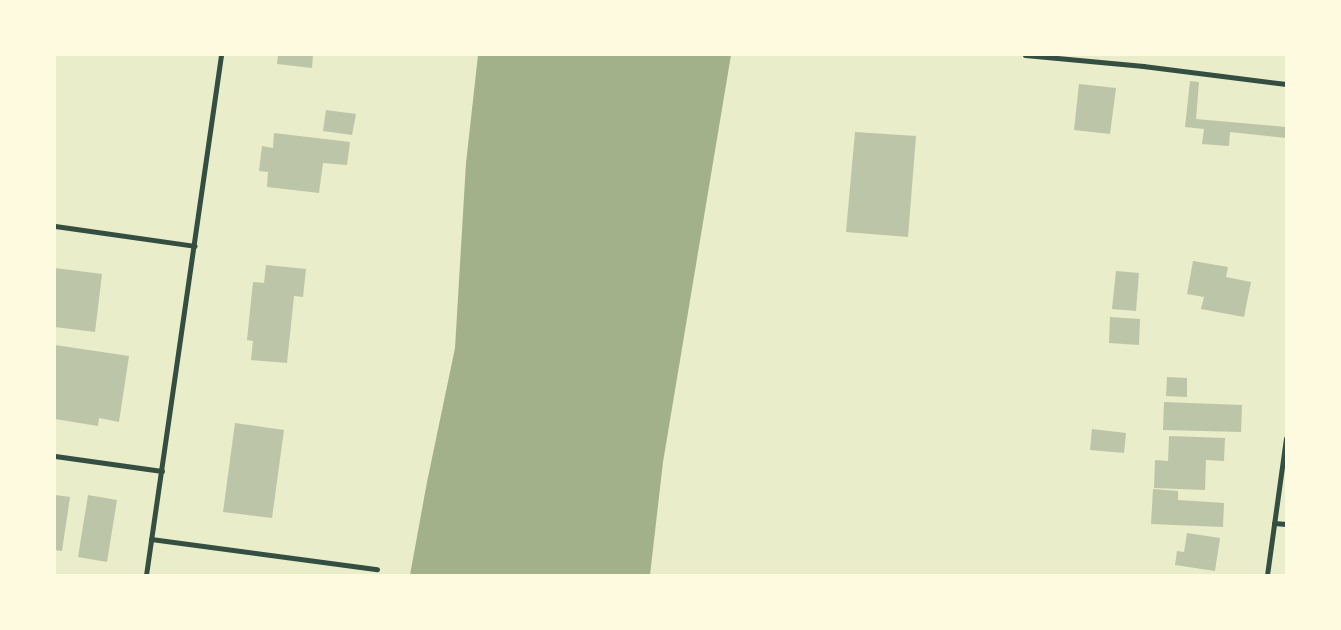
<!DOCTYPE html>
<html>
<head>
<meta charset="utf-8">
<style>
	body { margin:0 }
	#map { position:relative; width:1341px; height:630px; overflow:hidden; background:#e9edc9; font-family:"Source Sans 3",sans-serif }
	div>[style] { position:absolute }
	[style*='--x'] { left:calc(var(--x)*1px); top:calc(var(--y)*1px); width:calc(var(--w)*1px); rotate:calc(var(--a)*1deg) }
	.water>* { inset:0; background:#a3b18a }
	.building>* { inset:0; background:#bcc5a7 }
	.minor>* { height:5px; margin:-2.5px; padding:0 2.5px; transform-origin:2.5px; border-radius:2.5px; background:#344e41 }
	span { translate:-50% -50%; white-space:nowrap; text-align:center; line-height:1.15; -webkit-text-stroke:4px #fefae0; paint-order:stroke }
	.frame { position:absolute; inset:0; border:56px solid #fefae0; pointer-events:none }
</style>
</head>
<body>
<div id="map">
	<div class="water">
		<div style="clip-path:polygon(478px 55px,731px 55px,663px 462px,650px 575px,410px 575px,427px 482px,455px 348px,466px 163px)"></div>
	</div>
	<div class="building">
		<div style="clip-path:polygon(278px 55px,313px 55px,312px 68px,277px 64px)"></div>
		<div style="clip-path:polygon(1190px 81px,1199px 82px,1196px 119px,1286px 127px,1286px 138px,1230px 132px,1229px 146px,1202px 144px,1204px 129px,1185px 127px)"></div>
		<div style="clip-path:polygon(1079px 84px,1116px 88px,1110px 134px,1074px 130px)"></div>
		<div style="clip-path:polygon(326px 110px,356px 114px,352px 135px,323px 131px)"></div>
		<div style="clip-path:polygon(855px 132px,916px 136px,908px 237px,846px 232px)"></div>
		<div style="clip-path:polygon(274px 133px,350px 142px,347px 165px,323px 163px,319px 193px,267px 187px,268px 172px,259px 171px,262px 146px,273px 148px)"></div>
		<div style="clip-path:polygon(1193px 261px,1228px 267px,1226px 277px,1251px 282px,1244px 317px,1201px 309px,1204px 297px,1187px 294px)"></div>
		<div style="clip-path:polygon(266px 265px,306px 269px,303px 297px,294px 296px,287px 363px,251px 360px,253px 341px,247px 340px,253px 282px,264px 283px)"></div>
		<div style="clip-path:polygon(55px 268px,102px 274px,95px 332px,55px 327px)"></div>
		<div style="clip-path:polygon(1116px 271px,1139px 273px,1136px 311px,1112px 309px)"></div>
		<div style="clip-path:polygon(1110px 317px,1140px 319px,1139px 345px,1109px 343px)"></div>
		<div style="clip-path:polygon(55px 345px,129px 356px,119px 422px,99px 418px,98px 426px,55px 419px)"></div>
		<div style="clip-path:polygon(1167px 377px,1187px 378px,1187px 397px,1166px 396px)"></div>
		<div style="clip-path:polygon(1164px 402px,1242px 405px,1241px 432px,1163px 430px)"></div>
		<div style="clip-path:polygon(235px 423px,284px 430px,272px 518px,223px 512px)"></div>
		<div style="clip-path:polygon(1092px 429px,1126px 433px,1124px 453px,1090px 450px)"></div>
		<div style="clip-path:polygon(1169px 436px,1225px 438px,1224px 461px,1206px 460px,1205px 490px,1154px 488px,1155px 460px,1168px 461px)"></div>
		<div style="clip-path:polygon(1153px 489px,1178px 491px,1178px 500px,1224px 503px,1223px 527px,1151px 524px)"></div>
		<div style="clip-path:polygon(55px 495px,70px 497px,62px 551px,55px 550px)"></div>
		<div style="clip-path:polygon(88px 495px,117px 500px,107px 562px,78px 557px)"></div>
		<div style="clip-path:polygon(1187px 533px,1220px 538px,1215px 571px,1175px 565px,1177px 551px,1184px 552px)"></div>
	</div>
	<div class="minor">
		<div style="--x:1025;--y:55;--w:119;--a:5.3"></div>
		<div style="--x:1143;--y:66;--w:144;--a:7.2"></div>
		<div style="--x:55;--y:226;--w:141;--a:8.1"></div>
		<div style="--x:55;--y:456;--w:108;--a:8"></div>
		<div style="--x:1274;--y:523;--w:12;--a:5"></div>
		<div style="--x:151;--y:539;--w:228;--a:7.6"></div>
		<div style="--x:146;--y:575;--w:525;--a:-81.79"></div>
		<div style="--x:1267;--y:575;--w:138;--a:-82.1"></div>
	</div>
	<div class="frame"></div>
</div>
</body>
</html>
